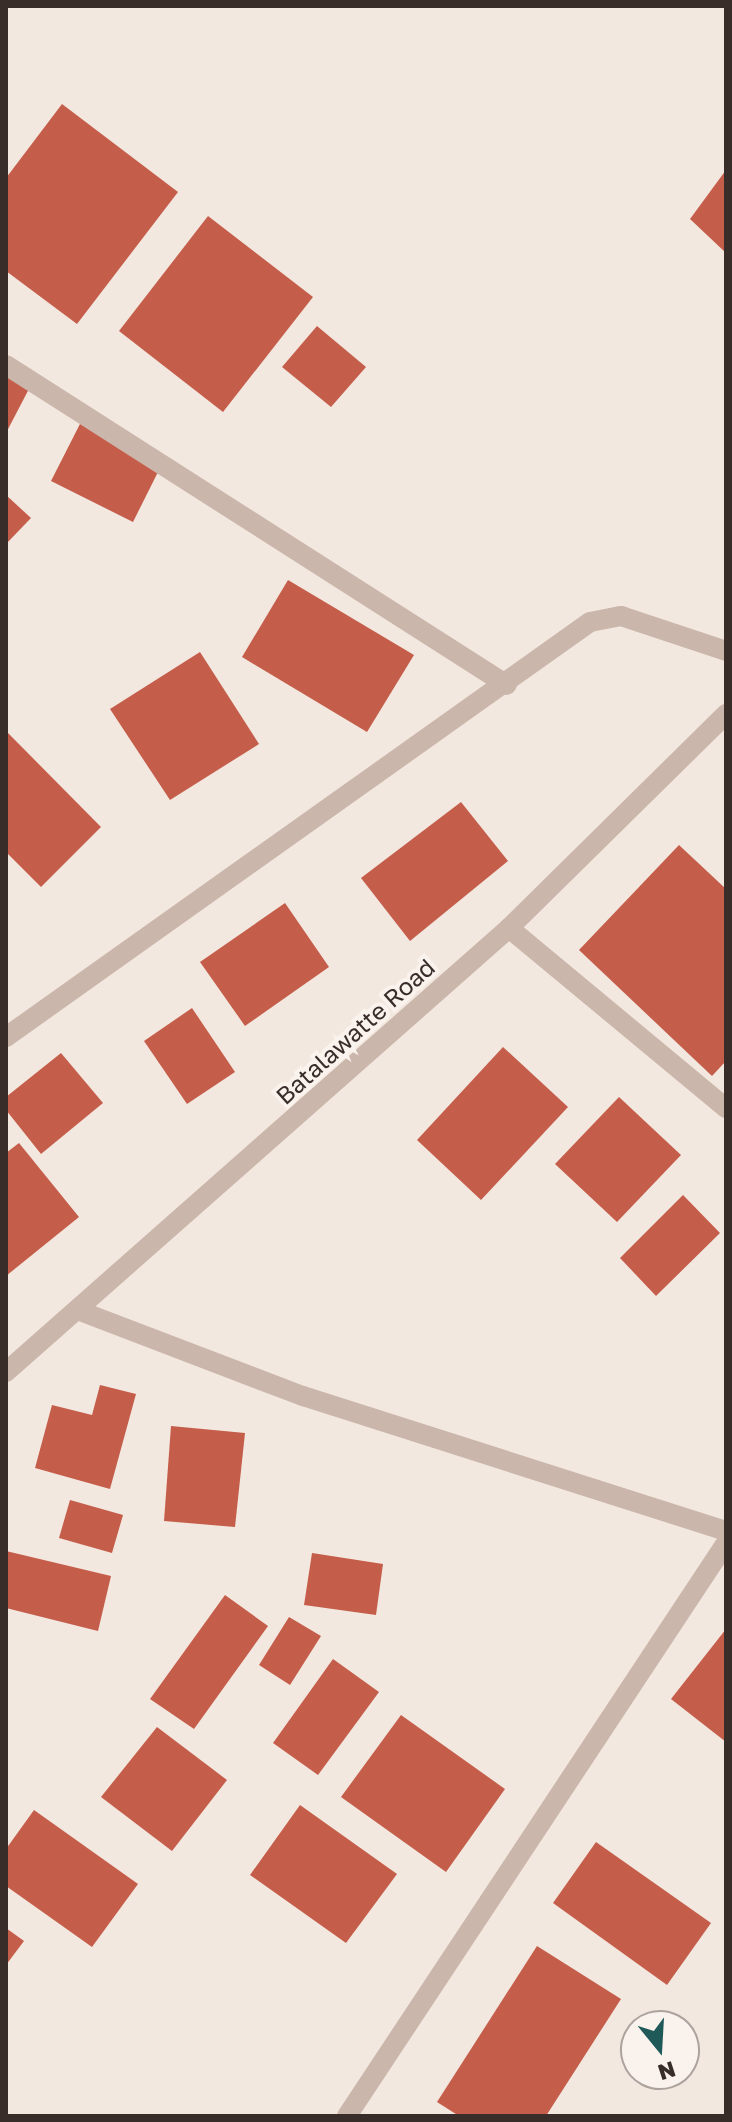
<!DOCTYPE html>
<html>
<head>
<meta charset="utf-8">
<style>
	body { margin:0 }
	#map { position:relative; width:732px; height:2122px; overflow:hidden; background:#f3e8df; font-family:"Golos Text",sans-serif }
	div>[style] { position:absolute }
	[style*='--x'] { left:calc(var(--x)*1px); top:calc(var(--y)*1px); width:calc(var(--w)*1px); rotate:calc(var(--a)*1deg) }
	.building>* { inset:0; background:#c55d4b }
	.minor>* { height:20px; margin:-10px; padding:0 10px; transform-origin:10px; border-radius:10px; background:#cbb6ab }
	span { translate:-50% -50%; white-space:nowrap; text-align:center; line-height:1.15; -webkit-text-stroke:8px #faf2ec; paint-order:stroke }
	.street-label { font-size:24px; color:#392d2a }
	.frame { position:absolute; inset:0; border:8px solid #392d2a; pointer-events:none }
	.north { position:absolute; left:620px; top:2010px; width:80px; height:80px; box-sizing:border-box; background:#faf2ec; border:2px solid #ada39e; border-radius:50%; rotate:162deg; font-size:22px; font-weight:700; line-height:32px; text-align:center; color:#392d2a }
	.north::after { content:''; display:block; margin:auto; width:28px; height:36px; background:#1f5a59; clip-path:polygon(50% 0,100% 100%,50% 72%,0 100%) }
</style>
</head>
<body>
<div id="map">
	<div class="building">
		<div style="clip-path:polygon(62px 104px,178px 192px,77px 324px,6px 271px,6px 178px)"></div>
		<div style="clip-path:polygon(726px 170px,726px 253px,690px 219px)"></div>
		<div style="clip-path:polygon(208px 216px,313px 297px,223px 412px,119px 331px)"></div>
		<div style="clip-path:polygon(317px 326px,366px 367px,331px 407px,282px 367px)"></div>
		<div style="clip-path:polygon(6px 372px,31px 385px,6px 433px)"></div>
		<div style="clip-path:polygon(82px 420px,164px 460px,133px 522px,51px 481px)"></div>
		<div style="clip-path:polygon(6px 495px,31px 518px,6px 544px)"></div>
		<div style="clip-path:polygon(288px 580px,414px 655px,367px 732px,242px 657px)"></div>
		<div style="clip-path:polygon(200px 652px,259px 744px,170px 800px,110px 709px)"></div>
		<div style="clip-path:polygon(8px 733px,101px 827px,41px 887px,6px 852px)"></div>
		<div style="clip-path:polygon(461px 802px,508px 861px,410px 941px,361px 878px)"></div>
		<div style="clip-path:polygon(679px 845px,726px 889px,726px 1061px,712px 1076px,579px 950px)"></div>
		<div style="clip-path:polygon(285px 903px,329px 967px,245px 1026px,200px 962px)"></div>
		<div style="clip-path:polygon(192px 1008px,235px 1072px,187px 1104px,144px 1041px)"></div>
		<div style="clip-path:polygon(503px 1047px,568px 1107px,481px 1200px,417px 1140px)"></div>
		<div style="clip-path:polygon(61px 1053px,103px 1103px,41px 1154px,6px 1110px,6px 1097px)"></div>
		<div style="clip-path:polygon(619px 1097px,681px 1155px,617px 1222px,555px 1164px)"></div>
		<div style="clip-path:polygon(19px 1143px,79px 1217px,6px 1276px,6px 1153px)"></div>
		<div style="clip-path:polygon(683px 1195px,720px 1233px,656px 1296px,620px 1258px)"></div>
		<div style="clip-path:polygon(100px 1385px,136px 1394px,110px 1489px,35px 1468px,52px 1405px,92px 1415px)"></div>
		<div style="clip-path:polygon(171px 1426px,245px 1433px,235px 1527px,164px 1521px)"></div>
		<div style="clip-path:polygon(70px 1500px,123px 1515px,112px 1553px,59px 1538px)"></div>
		<div style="clip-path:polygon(6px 1551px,111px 1576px,98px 1631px,6px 1608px)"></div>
		<div style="clip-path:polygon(312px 1553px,383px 1564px,376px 1615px,304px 1605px)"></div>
		<div style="clip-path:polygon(225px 1595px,268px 1626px,194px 1729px,150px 1699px)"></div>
		<div style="clip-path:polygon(289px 1617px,321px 1636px,290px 1685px,259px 1665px)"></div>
		<div style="clip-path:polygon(726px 1629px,726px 1742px,671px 1699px)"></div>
		<div style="clip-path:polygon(333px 1659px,379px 1692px,318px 1775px,273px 1743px)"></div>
		<div style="clip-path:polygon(401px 1715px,505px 1789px,446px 1872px,341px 1797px)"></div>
		<div style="clip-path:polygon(157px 1727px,227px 1780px,172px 1851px,101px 1797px)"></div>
		<div style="clip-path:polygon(300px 1805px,397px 1874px,346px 1943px,250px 1875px)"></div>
		<div style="clip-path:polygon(34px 1810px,138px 1884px,92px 1947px,6px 1886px,6px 1849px)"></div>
		<div style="clip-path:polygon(596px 1842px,711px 1923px,667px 1985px,553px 1903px)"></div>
		<div style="clip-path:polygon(6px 1928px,24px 1941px,6px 1965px)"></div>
		<div style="clip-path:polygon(537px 1946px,621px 1999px,546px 2116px,459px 2116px,437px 2102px)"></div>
	</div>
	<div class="minor">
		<div style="--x:6;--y:365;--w:594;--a:32.57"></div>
		<div style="--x:509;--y:928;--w:282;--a:39.7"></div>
		<div style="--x:6;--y:1037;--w:716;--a:-35.4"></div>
		<div style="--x:590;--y:622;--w:32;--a:-11"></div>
		<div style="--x:621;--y:616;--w:111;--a:18.4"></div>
		<div style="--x:80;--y:1311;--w:239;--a:20.9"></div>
		<div style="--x:303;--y:1396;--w:444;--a:17.7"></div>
		<div style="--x:6;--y:1372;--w:671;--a:-41.43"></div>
		<div style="--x:509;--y:928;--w:305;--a:-44.6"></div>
		<div style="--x:347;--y:2116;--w:687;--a:-56.52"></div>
	</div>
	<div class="street-label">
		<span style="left:355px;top:1031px;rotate:-42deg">Batalawatte Road</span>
	</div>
	<div class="frame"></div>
	<div class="north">N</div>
</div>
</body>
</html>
